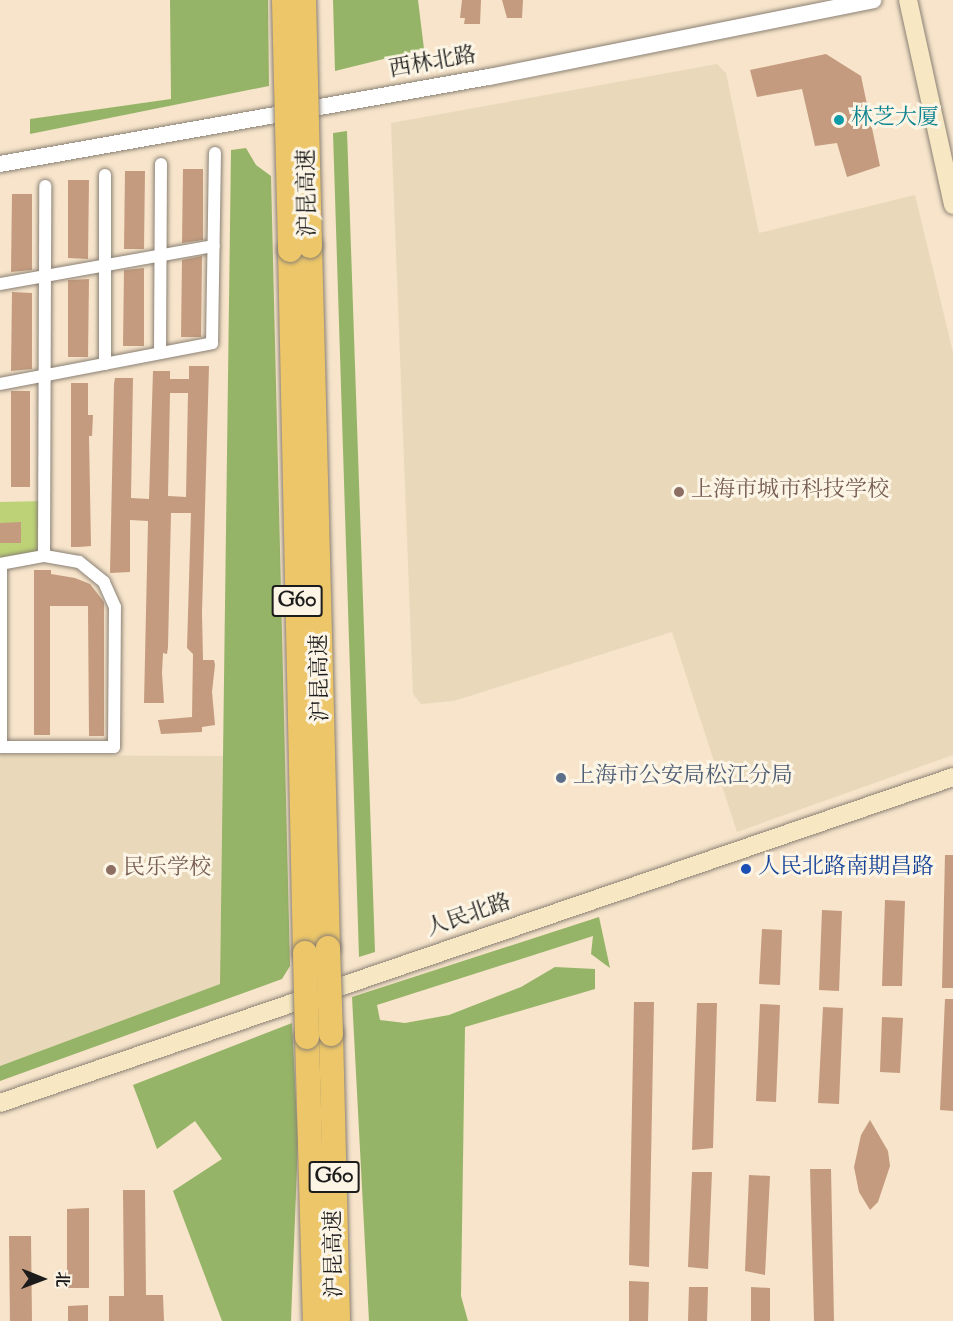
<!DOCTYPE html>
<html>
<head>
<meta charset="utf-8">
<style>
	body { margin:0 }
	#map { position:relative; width:953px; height:1321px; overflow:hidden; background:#f7e4cb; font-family:"Sorts Mill Goudy","Noto Serif SC",serif }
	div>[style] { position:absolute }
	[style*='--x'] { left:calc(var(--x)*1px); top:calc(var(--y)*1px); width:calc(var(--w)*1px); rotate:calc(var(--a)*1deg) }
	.built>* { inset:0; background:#e9d9ba }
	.green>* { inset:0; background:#bdd276 }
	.forest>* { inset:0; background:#96b467 }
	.building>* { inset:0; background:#c49b7e }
	.roads { filter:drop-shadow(0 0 2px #8a8074) drop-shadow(0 0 2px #8a8074) }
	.minor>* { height:12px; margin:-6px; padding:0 6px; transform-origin:6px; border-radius:6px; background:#fff }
	.tertiary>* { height:16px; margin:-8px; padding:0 8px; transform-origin:8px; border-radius:8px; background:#fff }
	.secondary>* { height:18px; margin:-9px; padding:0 9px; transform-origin:9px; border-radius:9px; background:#f7e8c3 }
	.motorway>* { height:24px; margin:-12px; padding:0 12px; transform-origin:12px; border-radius:12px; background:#ecc669 }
	.bridges { filter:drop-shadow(0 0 2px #8a8074) drop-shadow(0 0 2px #8a8074) }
	.motorway-bridge>* { height:24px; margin:-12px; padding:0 12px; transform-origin:12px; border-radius:12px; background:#ecc669 }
	.dots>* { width:16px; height:16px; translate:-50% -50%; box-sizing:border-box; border:3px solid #fcf5e5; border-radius:50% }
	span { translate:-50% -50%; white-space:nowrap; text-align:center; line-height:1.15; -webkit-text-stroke:6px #fcf5e5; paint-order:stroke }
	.shield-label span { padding:2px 4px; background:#fcf5e5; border:2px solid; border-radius:4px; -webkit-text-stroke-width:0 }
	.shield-label { font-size:21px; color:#1c1c1c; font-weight:700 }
	.street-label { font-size:22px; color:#1c1c1c }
	.culture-label { font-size:22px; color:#0d838f }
	.left { translate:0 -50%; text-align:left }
	.education-label { font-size:22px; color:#785e54 }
	.service-label { font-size:22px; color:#4e5e75 }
	.transit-label { font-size:22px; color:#164399 }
	.north { position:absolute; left:12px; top:1249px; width:60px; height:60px; -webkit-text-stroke:4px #fcf5e5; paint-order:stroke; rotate:91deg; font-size:16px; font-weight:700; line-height:24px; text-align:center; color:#1c1c1c }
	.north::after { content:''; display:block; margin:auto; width:21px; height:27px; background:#1c1c1c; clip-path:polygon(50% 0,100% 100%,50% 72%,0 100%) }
</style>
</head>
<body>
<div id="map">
	<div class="built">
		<div style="clip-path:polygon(717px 64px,726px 73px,759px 233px,915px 195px,953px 352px,953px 755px,737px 832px,672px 632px,454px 701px,421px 704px,413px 694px,391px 123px)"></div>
		<div style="clip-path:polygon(0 755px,223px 756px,220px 984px,0 1066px)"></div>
	</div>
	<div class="green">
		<div style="clip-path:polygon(44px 501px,44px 556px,0 564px,0 502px)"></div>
	</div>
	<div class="forest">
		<div style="clip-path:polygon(170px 0,268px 0,269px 86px,30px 134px,30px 119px,171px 99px)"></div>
		<div style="clip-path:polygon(333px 0,418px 0,424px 49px,335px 71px)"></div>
		<div style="clip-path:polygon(347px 131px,375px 952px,359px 957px,333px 133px)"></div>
		<div style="clip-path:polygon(246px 148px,256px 165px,271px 176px,290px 966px,282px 979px,0 1081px,0 1066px,220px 984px,231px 150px)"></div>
		<div style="clip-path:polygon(599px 917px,610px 968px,591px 954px,593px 936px,377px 1005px,380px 1020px,405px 1023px,449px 1015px,521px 987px,555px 967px,595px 969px,595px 989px,465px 1027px,461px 1296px,468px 1321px,369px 1321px,352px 997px)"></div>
		<div style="clip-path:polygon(292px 1023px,298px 1141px,291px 1321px,222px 1321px,173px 1191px,222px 1159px,195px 1121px,157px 1149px,133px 1085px)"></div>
	</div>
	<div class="building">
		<div style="clip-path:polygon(462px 0,481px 0,480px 24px,464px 24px,465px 18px,460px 18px)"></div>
		<div style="clip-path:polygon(502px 0,523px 0,522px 18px,507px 18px)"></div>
		<div style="clip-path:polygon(826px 54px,861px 76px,880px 166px,847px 177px,837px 143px,815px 146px,802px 89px,757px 97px,750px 70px)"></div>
		<div style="clip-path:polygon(183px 169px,203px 169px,203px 240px,182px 243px)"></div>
		<div style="clip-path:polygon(125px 171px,145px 171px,144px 249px,124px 249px)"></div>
		<div style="clip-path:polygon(68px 180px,89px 180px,88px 259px,68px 258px)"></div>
		<div style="clip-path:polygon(12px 194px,32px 194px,32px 270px,11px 272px)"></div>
		<div style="clip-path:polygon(202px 256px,201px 337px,181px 337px,182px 260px)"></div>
		<div style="clip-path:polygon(144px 268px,144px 346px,123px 346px,124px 270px)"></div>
		<div style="clip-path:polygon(89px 279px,88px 357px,68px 357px,68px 280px)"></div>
		<div style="clip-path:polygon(12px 292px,32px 293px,32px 369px,11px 371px)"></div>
		<div style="clip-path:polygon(evenodd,189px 366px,209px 366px,202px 613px,203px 660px,214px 660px,215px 665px,212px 692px,215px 725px,202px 727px,202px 732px,161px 734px,158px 720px,192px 717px,193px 654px,187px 648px,191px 513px,171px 513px,168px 647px,167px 654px,163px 653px,162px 673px,164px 703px,144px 703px,148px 521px,130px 520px,130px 572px,110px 573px,114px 384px,115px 378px,133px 378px,131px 498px,149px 499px,153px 371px,170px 371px,170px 379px,189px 379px,189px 366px,170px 393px,188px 393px,186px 497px,168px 496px,170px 393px)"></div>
		<div style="clip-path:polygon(71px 383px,88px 383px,88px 415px,93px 415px,92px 436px,89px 436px,91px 546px,79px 547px,71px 547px)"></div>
		<div style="clip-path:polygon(11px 391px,30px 391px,30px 487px,11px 487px)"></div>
		<div style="clip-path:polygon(21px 522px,21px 543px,0 543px,0 523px)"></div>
		<div style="clip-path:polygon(34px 570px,51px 570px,51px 574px,75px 578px,90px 584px,104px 602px,104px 736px,89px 736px,88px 606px,50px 606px,50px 735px,34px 735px)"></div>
		<div style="clip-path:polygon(945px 855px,953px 855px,953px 988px,942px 988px)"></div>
		<div style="clip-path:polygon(885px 900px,905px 901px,902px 986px,882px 986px)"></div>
		<div style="clip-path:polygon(822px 910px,842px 911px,839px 991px,819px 990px)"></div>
		<div style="clip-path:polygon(762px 929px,782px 930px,780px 985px,759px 984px)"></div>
		<div style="clip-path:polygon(945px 999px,953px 999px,953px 1111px,940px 1110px)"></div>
		<div style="clip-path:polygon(634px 1002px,654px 1002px,649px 1267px,629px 1265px)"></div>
		<div style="clip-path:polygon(697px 1003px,717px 1003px,713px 1148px,692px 1150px)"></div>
		<div style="clip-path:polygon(760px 1004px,780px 1005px,776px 1102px,756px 1101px)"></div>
		<div style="clip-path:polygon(823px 1007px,843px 1008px,839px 1104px,818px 1103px)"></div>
		<div style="clip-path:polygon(882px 1017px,903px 1018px,900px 1073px,880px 1072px)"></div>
		<div style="clip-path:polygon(870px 1120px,888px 1151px,890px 1166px,878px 1202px,870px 1210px,859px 1192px,854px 1167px,861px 1135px)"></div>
		<div style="clip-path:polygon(810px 1169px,831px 1169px,834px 1321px,814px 1321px)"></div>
		<div style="clip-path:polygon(692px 1172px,712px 1172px,708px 1269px,688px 1267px)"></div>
		<div style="clip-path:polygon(749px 1175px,770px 1176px,765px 1275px,745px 1271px)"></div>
		<div style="clip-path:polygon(123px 1190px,145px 1190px,146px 1295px,163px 1295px,164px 1321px,109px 1321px,109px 1296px,124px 1296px)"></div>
		<div style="clip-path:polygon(89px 1208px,89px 1288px,67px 1288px,67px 1209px)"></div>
		<div style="clip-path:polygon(9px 1236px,31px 1236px,32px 1321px,10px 1321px)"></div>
		<div style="clip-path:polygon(629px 1281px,649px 1282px,648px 1321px,629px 1321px)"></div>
		<div style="clip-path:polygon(689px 1287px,708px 1287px,707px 1321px,688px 1321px)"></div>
		<div style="clip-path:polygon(751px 1287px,770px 1288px,770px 1321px,751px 1321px)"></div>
		<div style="clip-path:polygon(88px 1305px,88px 1321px,68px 1321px,68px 1306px)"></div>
	</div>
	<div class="roads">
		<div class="minor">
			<div style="--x:0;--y:284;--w:217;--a:-10.1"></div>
			<div style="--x:160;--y:353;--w:189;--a:-89.7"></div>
			<div style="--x:105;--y:364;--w:189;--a:-90"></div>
			<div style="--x:0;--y:384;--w:216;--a:-10.9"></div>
			<div style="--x:212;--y:343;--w:190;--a:-89.1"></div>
			<div style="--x:0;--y:564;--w:45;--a:-10.3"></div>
			<div style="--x:44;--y:556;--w:370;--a:-89.8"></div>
			<div style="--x:1;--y:564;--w:183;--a:90"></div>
			<div style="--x:0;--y:747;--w:114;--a:0"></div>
			<div style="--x:114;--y:747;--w:140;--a:-89.6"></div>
			<div style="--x:115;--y:607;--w:27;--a:-114"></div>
			<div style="--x:104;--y:582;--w:32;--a:-141"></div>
			<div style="--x:79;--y:562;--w:36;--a:-170"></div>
		</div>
		<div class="tertiary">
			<div style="--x:0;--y:164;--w:497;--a:-10.1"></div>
			<div style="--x:489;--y:77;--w:392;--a:-11.3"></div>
		</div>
		<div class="secondary">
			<div style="--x:908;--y:0;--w:210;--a:77.6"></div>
			<div style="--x:0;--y:1103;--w:1007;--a:-18.88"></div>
		</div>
		<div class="motorway">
			<div style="--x:310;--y:246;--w:702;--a:88.53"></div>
			<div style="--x:290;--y:250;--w:703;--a:88.78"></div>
			<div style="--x:331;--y:1034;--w:287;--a:88.6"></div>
			<div style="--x:307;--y:1037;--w:284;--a:88.4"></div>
		</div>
	</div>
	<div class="bridges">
		<div class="motorway-bridge">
			<div style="--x:284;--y:0;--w:250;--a:88.6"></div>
			<div style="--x:304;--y:0;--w:246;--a:88.6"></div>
			<div style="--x:328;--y:948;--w:86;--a:88"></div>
			<div style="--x:305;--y:953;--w:84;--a:88.6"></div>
		</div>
	</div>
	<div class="dots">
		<div style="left:839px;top:120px;background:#0f9aa8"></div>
		<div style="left:679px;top:492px;background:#8d6e63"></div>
		<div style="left:561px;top:778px;background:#5c6f8a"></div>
		<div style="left:746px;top:869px;background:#1a4fb4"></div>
		<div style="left:111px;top:870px;background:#8d6e63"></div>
	</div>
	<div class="shield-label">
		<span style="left:297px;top:601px">G60</span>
		<span style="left:334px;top:1177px">G60</span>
	</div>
	<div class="street-label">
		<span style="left:433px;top:64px;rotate:-10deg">西林北路</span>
		<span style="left:309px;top:193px;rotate:-91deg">沪昆高速</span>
		<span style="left:322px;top:678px;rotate:-91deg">沪昆高速</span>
		<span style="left:469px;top:917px;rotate:-19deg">人民北路</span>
		<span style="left:336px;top:1254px;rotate:-91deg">沪昆高速</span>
	</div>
	<div class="culture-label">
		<span class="left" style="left:851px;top:120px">林芝大厦</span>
	</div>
	<div class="education-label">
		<span class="left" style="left:691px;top:492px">上海市城市科技学校</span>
		<span class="left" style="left:123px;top:870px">民乐学校</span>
	</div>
	<div class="service-label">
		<span class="left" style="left:573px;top:778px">上海市公安局松江分局</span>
	</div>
	<div class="transit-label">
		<span class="left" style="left:758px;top:869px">人民北路南期昌路</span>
	</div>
	<div class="north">北</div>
</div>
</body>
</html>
